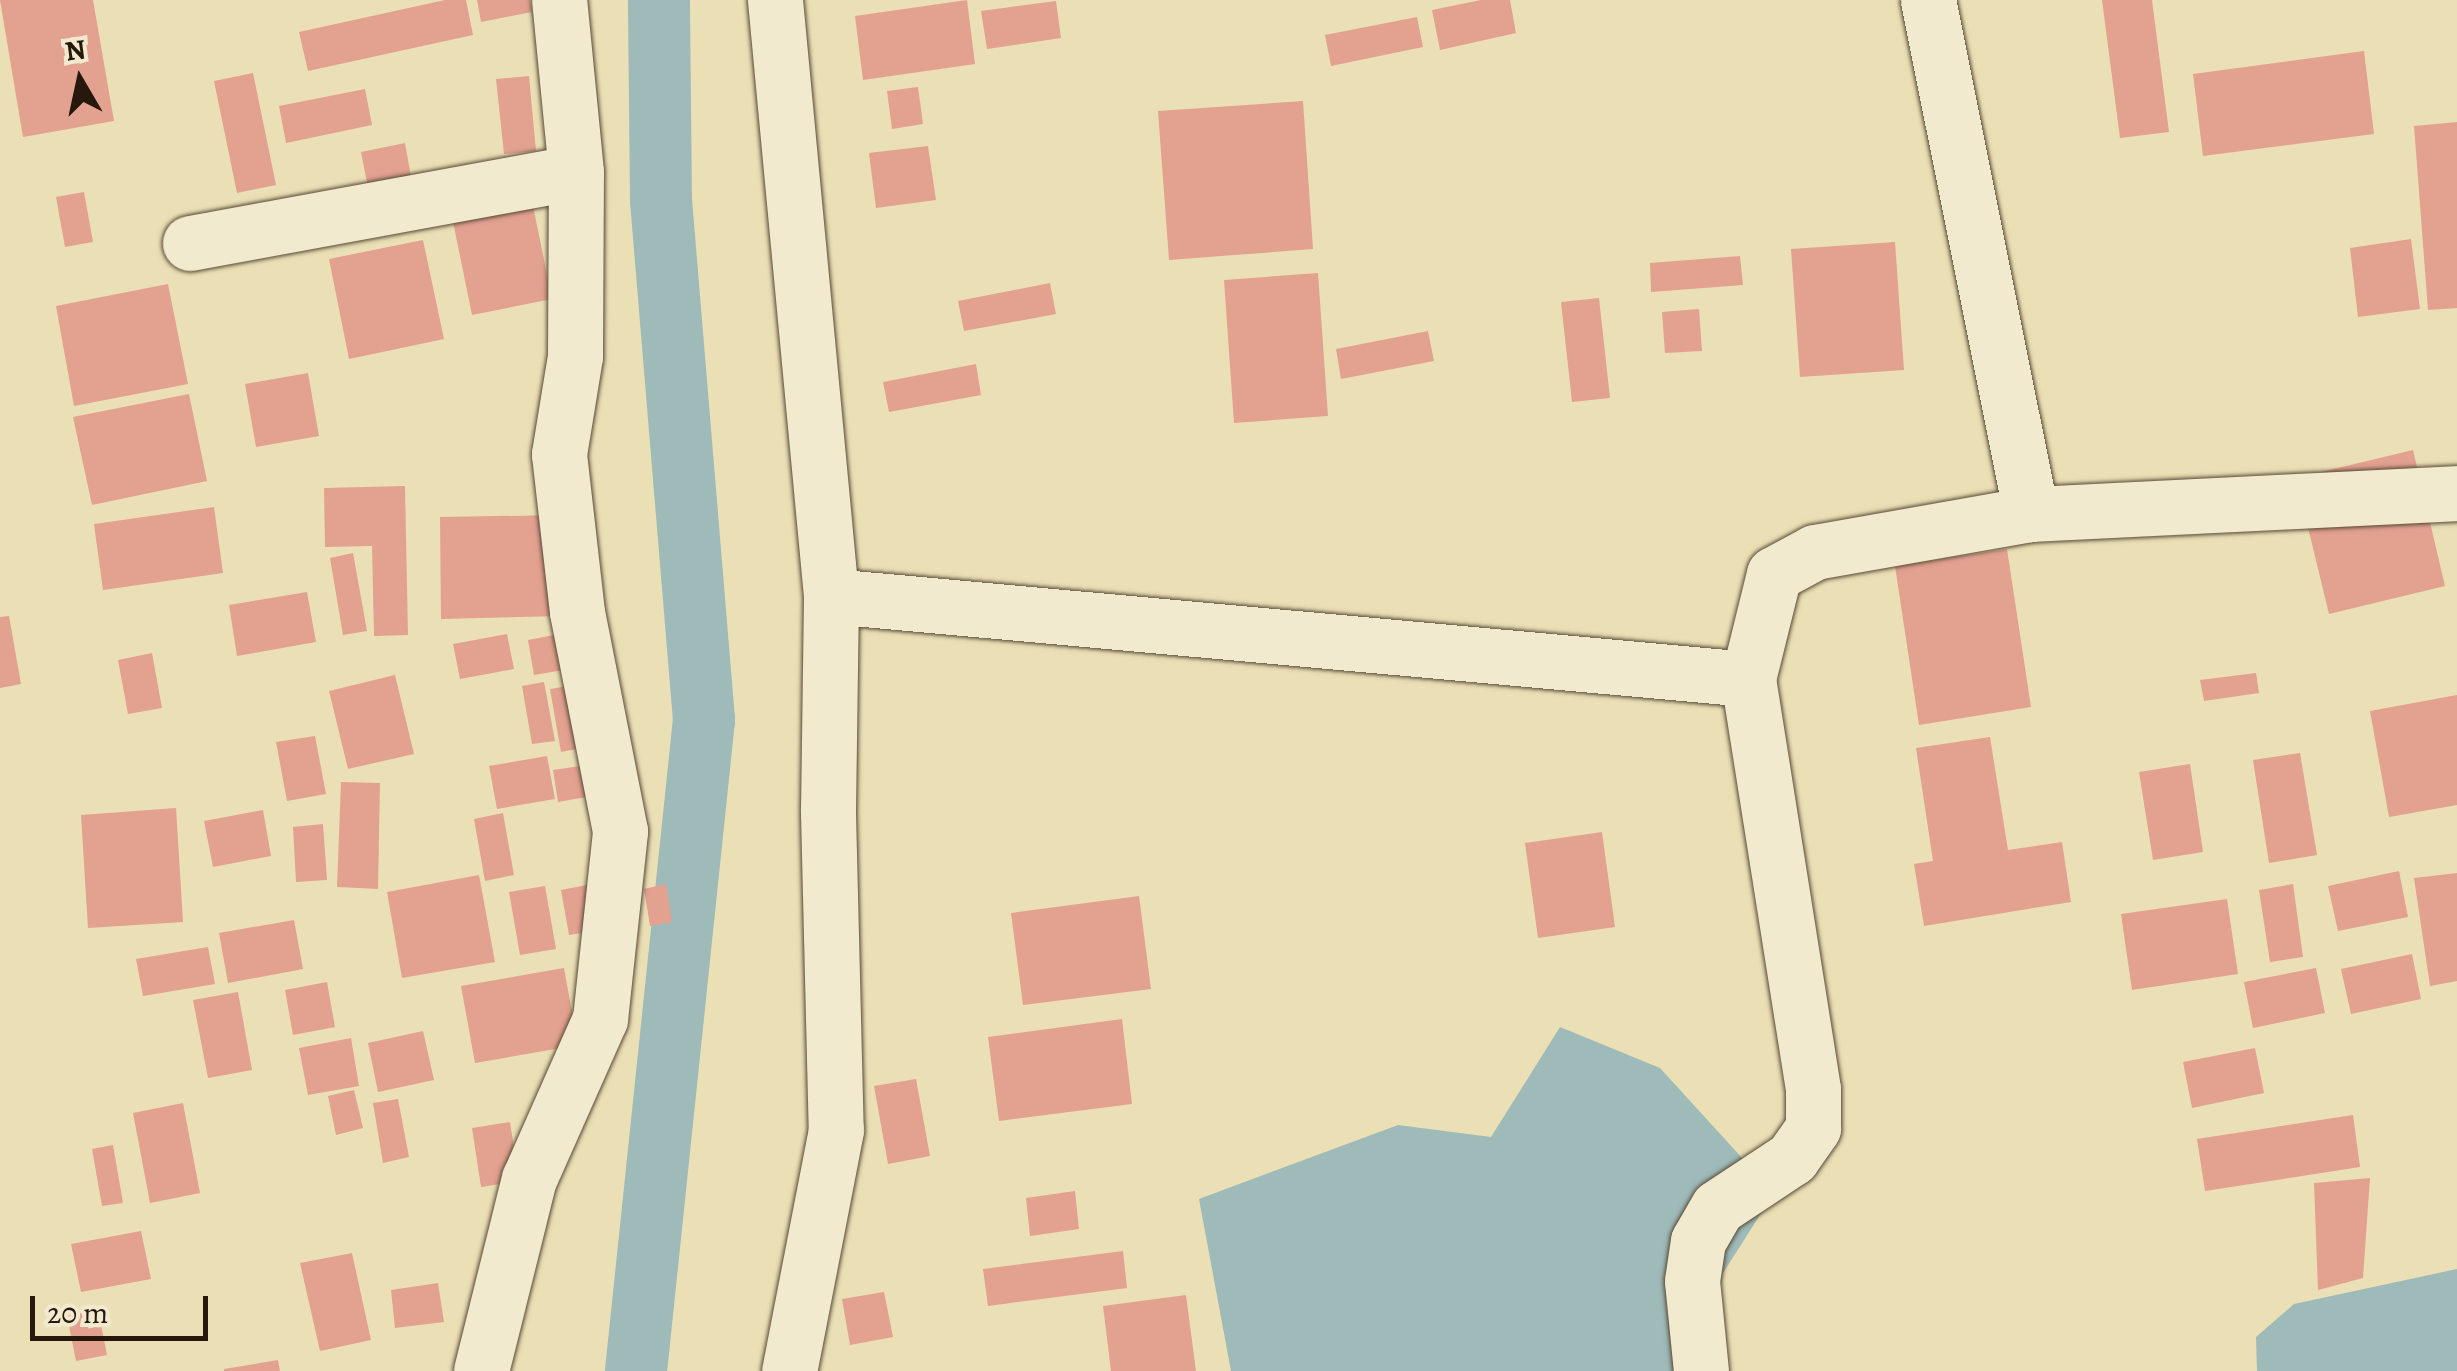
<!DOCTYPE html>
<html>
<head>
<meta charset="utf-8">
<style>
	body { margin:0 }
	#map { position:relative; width:2457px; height:1371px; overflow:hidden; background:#ebdfb5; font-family:Alegreya,serif }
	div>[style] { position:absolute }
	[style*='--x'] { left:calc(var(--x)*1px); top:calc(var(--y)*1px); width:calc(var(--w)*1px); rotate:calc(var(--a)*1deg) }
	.water>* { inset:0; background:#9ebab9 }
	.canal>* { height:62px; margin:-31px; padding:0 31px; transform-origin:31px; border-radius:31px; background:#9ebab9 }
	.building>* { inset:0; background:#e3a190 }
	.roads { filter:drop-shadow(0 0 2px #574a36) drop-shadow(0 0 2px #574a36) }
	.minor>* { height:55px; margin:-27.5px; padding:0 27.5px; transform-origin:27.5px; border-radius:27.5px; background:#f2eacf }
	span { translate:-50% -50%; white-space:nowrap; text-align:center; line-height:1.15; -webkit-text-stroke:8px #f2eacf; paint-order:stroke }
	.north { position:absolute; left:30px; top:30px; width:100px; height:100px; -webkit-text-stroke:8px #f2eacf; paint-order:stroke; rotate:351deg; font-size:28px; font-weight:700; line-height:40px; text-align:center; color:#26180c }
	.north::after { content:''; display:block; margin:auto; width:35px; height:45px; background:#26180c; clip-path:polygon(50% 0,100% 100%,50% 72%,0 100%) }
	.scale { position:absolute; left:30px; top:1296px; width:178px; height:45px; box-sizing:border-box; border:5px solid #26180c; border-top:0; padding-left:12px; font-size:30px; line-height:35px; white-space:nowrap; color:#26180c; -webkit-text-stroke:8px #f2eacf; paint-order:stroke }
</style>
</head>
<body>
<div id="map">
	<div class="water">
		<div style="clip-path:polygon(1560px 1027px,1660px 1068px,1774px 1193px,1723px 1273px,1713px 1326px,1719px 1371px,1231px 1371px,1199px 1199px,1398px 1125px,1491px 1137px)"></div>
		<div style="clip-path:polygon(2457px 1269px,2457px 1371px,2257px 1371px,2256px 1337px,2294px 1304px)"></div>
	</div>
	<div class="canal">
		<div style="--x:636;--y:1371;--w:655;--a:-84.04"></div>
		<div style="--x:704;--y:720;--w:522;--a:-94.73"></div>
		<div style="--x:661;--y:200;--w:200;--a:-90.6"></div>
	</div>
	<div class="building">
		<div style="clip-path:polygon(0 0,93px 0,114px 121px,23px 137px)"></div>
		<div style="clip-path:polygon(445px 0,466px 0,473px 35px,308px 71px,299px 32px)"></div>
		<div style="clip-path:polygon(477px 0,530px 0,532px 12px,481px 22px)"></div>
		<div style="clip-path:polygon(967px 0,975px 64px,863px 80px,855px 16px)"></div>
		<div style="clip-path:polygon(1481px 0,1510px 0,1516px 33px,1440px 50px,1432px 10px)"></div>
		<div style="clip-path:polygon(2102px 0,2152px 0,2169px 132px,2120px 138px)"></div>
		<div style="clip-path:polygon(1056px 1px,1061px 38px,987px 49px,981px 11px)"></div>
		<div style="clip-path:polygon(1417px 17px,1423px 47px,1331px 66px,1325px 35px)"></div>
		<div style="clip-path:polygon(2364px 51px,2374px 134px,2203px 156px,2193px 74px)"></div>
		<div style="clip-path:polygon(253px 73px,276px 185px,237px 193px,214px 81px)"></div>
		<div style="clip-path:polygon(529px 76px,536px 151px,504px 154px,496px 79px)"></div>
		<div style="clip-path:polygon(918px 87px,923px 124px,892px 129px,887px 91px)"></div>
		<div style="clip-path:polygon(365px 89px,372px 125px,286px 143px,279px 106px)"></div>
		<div style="clip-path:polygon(1303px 101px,1313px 249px,1169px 260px,1158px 111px)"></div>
		<div style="clip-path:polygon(2457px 122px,2457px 308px,2428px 310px,2414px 126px)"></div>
		<div style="clip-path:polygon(405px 143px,414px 194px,371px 203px,361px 152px)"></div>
		<div style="clip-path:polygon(928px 146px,936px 200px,876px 208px,869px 153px)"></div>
		<div style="clip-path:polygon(84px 192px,93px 242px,65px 247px,56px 197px)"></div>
		<div style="clip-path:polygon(531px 196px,552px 299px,472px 315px,451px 212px)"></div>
		<div style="clip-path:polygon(2411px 239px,2420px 309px,2358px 317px,2350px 248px)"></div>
		<div style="clip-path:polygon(423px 240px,444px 339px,349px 359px,329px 259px)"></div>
		<div style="clip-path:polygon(1895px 242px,1904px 370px,1800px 377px,1791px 249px)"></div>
		<div style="clip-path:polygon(1740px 256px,1743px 285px,1651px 292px,1650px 263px)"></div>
		<div style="clip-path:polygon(1318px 273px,1328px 416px,1234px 423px,1224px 280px)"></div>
		<div style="clip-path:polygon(1050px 283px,1056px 314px,964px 331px,958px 301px)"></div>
		<div style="clip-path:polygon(168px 284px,188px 384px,74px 406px,56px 306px)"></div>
		<div style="clip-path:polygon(1599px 298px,1610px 398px,1572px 402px,1561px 302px)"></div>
		<div style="clip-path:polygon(1699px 309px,1702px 351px,1665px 353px,1662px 312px)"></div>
		<div style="clip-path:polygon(1428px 331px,1434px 361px,1341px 379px,1336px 349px)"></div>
		<div style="clip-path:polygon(976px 364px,981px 395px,889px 412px,883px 382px)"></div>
		<div style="clip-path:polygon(308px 373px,319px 436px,256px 447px,245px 384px)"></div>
		<div style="clip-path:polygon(189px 394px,207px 481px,92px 505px,73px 417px)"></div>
		<div style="clip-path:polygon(2413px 450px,2445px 586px,2329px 614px,2296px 478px)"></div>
		<div style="clip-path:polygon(405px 486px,408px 635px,374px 636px,372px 546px,325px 547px,324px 488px)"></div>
		<div style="clip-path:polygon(214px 507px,223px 573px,103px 590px,94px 524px)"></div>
		<div style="clip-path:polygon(562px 515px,564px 616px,441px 619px,440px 517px)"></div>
		<div style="clip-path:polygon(2007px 549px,2031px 707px,1919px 725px,1895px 566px)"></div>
		<div style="clip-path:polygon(353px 553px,367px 631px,343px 635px,330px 558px)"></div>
		<div style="clip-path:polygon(307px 592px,316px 642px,237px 656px,229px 605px)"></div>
		<div style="clip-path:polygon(9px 616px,21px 684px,0 688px,0 617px)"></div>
		<div style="clip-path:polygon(570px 632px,576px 668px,534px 675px,528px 640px)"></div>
		<div style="clip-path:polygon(507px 634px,514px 669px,460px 679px,453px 644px)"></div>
		<div style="clip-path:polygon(152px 653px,162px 708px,128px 714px,118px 660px)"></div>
		<div style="clip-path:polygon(2256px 673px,2259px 693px,2204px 701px,2200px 680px)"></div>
		<div style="clip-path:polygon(395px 675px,414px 754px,348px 769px,329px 691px)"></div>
		<div style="clip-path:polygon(544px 682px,555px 741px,532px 744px,522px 686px)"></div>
		<div style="clip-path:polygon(586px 683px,597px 745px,561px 752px,550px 689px)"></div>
		<div style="clip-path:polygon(2457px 695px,2457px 805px,2389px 817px,2370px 711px)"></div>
		<div style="clip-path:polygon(315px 736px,326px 794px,287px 801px,276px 742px)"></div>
		<div style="clip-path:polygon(1990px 737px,2008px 850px,2062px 842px,2071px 902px,1924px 926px,1914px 864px,1933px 861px,1916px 748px)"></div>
		<div style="clip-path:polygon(2300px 753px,2317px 855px,2269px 863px,2253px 760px)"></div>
		<div style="clip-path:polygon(547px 756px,555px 799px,497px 809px,489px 766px)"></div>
		<div style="clip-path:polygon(600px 763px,604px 794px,558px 802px,553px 770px)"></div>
		<div style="clip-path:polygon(2190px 764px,2203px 852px,2153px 860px,2139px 772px)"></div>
		<div style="clip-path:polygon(341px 782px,380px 783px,378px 889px,337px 887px)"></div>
		<div style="clip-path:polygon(176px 808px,183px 922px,88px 928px,81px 815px)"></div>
		<div style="clip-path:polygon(263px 810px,271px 856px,213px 867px,204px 821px)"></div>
		<div style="clip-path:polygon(503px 813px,514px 875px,485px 881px,474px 819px)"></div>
		<div style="clip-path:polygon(323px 824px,327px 880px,296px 882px,293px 827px)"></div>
		<div style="clip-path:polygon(1602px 832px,1615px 927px,1538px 938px,1525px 843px)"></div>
		<div style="clip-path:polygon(2399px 871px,2408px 917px,2338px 931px,2328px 886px)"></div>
		<div style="clip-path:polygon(2457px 873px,2457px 981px,2430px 986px,2414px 878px)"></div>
		<div style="clip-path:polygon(479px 875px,495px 962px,402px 978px,387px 892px)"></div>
		<div style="clip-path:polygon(597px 883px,605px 929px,569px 935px,561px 890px)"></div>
		<div style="clip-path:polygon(666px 884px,672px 922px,650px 926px,644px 889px)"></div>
		<div style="clip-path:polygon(2293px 884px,2303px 957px,2270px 962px,2259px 890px)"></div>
		<div style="clip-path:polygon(545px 886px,556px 949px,520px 955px,509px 892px)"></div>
		<div style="clip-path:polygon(1139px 896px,1151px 989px,1023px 1005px,1011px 913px)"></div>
		<div style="clip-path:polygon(2227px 899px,2238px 974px,2132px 990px,2121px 914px)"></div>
		<div style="clip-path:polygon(294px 920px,303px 969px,228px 983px,219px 933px)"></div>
		<div style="clip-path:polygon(208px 947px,215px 984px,143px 996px,136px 959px)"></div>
		<div style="clip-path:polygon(2412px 954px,2421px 999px,2351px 1014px,2341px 969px)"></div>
		<div style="clip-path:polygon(564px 968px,578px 1045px,475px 1063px,461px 986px)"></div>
		<div style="clip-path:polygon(2316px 968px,2325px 1013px,2253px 1028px,2244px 982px)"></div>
		<div style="clip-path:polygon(327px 982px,335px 1027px,293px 1035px,285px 990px)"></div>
		<div style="clip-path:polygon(238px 992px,252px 1070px,208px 1078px,193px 1000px)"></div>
		<div style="clip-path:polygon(1122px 1019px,1132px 1104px,999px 1121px,988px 1037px)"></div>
		<div style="clip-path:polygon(423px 1031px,434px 1080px,378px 1092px,368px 1043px)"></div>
		<div style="clip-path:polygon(351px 1038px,359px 1086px,308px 1095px,299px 1048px)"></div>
		<div style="clip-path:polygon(2255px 1048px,2264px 1093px,2192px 1108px,2183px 1062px)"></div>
		<div style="clip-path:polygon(916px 1079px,930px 1156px,888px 1164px,874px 1086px)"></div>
		<div style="clip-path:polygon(354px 1090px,363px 1128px,336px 1135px,328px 1096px)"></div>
		<div style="clip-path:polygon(398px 1099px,409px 1157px,383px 1163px,373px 1103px)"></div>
		<div style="clip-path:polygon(183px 1103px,200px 1193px,150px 1203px,133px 1113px)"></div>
		<div style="clip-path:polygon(2353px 1115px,2360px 1167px,2205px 1191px,2197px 1139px)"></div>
		<div style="clip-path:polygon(510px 1122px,519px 1181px,481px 1187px,472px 1128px)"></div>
		<div style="clip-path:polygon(113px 1145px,123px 1203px,102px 1206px,92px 1149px)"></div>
		<div style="clip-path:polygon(2370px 1178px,2363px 1278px,2318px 1290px,2314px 1183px)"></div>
		<div style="clip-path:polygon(1075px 1191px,1079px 1229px,1030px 1236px,1026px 1198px)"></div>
		<div style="clip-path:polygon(141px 1231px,151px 1279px,81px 1292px,71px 1244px)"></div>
		<div style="clip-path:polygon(1123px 1251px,1127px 1288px,988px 1306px,983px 1269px)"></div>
		<div style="clip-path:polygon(352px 1253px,371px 1340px,320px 1351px,300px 1263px)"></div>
		<div style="clip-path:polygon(438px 1283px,444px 1322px,395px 1328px,391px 1290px)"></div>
		<div style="clip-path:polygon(884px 1292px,893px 1337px,850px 1345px,842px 1299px)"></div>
		<div style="clip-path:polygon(1186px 1295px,1196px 1371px,1111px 1371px,1103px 1306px)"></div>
		<div style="clip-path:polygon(98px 1309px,107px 1355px,76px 1361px,67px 1316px)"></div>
		<div style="clip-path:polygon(278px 1360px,280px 1371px,224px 1371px,224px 1369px)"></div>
	</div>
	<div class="roads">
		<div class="minor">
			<div style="--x:775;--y:0;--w:599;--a:84.63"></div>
			<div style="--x:831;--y:596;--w:217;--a:90.8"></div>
			<div style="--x:828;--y:813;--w:317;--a:88.6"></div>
			<div style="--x:836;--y:1130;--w:246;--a:101"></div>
			<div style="--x:190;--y:243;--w:392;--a:-10.4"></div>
			<div style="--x:2031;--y:514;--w:427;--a:-2.8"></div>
			<div style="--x:831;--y:596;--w:921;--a:5.17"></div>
			<div style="--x:481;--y:1371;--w:198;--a:-76"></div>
			<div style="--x:529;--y:1179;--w:175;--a:-66.1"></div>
			<div style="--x:600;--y:1019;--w:189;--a:-83.9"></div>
			<div style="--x:620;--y:831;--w:223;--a:-101.1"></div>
			<div style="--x:577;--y:612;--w:159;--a:-96.5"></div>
			<div style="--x:559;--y:454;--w:99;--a:-80.7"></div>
			<div style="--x:575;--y:356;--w:184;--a:-89.7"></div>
			<div style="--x:576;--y:172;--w:173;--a:-95.6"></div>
			<div style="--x:1701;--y:1371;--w:90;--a:-95.7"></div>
			<div style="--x:1692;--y:1281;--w:40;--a:-81.5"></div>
			<div style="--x:1698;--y:1241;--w:39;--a:-60"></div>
			<div style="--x:1718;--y:1207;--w:89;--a:-33.5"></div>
			<div style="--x:1792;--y:1158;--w:37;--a:-55"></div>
			<div style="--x:1813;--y:1128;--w:39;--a:-90"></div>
			<div style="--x:1813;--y:1089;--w:415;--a:-99"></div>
			<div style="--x:1748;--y:679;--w:108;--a:-76.1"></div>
			<div style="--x:1774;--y:574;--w:47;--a:-28.2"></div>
			<div style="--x:1815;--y:552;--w:219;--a:-10"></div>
			<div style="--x:2031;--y:514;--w:524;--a:-101.33"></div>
		</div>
	</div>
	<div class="north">N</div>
	<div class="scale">20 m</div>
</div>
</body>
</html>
